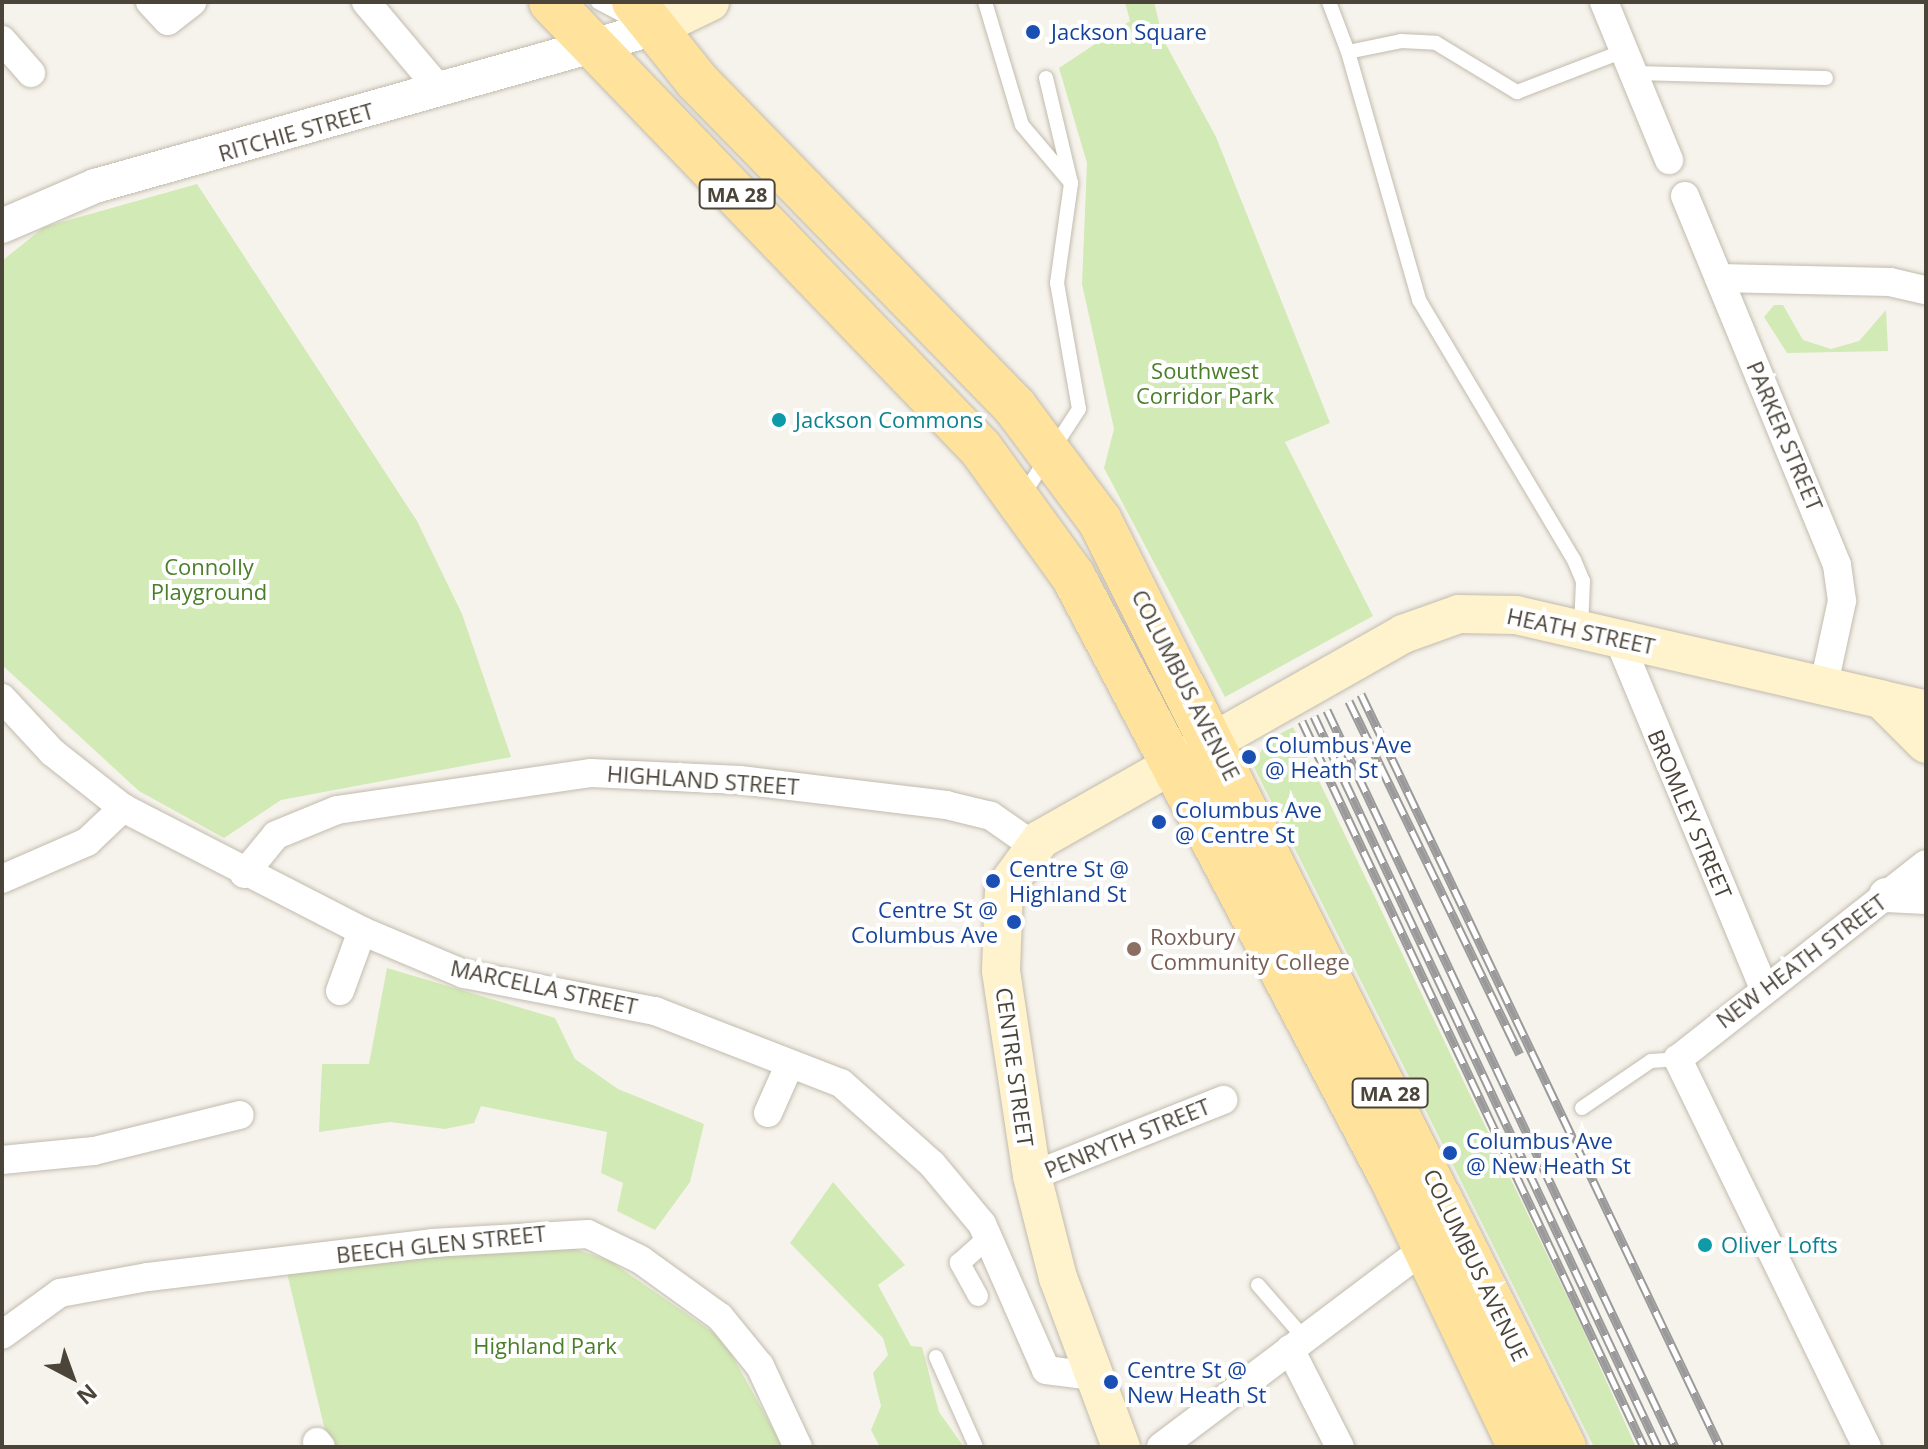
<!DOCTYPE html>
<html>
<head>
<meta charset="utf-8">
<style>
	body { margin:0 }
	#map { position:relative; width:1928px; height:1449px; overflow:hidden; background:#f6f3ec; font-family:"Open Sans",sans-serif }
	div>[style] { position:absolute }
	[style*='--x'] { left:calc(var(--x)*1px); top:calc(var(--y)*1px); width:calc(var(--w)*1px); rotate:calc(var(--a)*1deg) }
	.green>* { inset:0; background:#d2eab5 }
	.roads { filter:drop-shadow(0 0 2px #c2bbae) drop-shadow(0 0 2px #c2bbae) }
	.service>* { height:14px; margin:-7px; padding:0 7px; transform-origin:7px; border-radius:7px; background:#fff }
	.pedestrian>* { height:20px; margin:-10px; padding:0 10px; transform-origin:10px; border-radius:10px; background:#fff }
	.minor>* { height:28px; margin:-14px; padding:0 14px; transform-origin:14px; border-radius:14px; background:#fff }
	.tertiary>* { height:34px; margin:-17px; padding:0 17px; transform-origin:17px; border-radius:17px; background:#fff }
	.secondary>* { height:38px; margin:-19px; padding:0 19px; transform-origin:19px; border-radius:19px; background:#fff3cd }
	.primary>* { height:44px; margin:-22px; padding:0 22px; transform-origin:22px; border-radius:22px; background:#ffe39c }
	.rail>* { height:9px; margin-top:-4.5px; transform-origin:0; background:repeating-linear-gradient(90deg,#fff 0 18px,#9a9a9a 0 36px); box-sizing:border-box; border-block:2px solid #9a9a9a }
	.dots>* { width:22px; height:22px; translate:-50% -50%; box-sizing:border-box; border:4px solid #fff; border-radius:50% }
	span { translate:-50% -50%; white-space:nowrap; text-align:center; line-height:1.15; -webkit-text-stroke:8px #fff; paint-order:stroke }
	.shield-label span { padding:2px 6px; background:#fff; border:2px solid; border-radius:6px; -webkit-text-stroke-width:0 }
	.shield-label { font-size:20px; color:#4b4439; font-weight:700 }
	.transit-label { font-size:22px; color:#164399 }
	.left { translate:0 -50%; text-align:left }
	.right { translate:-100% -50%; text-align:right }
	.street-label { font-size:22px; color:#4b4439 }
	.park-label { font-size:22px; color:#4a7f2a }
	.culture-label { font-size:22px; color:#0d838f }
	.education-label { font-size:22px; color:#785e54 }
	.frame { position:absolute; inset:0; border:4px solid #4b4439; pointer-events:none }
	.north { position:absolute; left:32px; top:1337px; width:80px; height:80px; -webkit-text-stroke:6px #fff; paint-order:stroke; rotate:139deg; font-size:22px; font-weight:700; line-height:32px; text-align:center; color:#4b4439 }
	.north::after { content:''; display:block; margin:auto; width:28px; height:36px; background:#4b4439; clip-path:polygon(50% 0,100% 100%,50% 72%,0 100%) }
</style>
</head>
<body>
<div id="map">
	<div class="green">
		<div style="clip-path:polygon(1125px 2px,1154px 2px,1163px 39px,1216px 137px,1330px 423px,1285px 442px,1373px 616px,1225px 697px,1104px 468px,1114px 429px,1082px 284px,1087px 163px,1059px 68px,1130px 21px)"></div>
		<div style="clip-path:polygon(197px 184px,417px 521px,462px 614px,511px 757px,281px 800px,224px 838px,139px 791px,2px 665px,2px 261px,44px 227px)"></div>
		<div style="clip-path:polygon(1774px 305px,1783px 305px,1803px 340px,1831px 349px,1859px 341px,1886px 310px,1888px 351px,1787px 353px,1764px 317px)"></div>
		<div style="clip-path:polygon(1293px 727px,1580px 1323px,1636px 1447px,1594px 1447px,1253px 765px,1268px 740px)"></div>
		<div style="clip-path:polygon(387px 968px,555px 1018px,575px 1059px,618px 1089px,704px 1124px,690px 1182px,655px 1230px,617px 1211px,623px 1183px,601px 1173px,607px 1132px,481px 1106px,474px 1123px,445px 1129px,390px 1122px,319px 1132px,322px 1064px,369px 1064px)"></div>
		<div style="clip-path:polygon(833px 1182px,905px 1265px,878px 1285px,911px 1346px,922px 1347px,939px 1412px,964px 1447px,880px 1447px,871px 1430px,881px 1406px,873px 1373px,888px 1355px,883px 1338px,790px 1243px)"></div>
		<div style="clip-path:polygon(555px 1242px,610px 1261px,723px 1339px,783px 1447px,329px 1447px,287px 1273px)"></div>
	</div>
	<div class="roads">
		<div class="service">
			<div style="--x:598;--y:2;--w:38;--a:28"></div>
			<div style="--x:985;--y:2;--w:128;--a:73.3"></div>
			<div style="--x:1022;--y:125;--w:76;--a:49.8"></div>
			<div style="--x:1329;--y:2;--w:53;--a:69.2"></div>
			<div style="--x:1348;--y:52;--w:54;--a:-11.7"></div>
			<div style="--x:1401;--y:41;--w:35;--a:3"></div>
			<div style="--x:1436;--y:43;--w:95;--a:31.2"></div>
			<div style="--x:1517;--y:92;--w:115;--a:-21"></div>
			<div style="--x:1348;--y:52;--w:258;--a:74"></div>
			<div style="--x:1419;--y:300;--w:303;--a:59.2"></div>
			<div style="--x:1574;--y:560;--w:23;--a:67"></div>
			<div style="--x:1583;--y:581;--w:48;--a:92.4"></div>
			<div style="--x:1633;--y:73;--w:193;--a:1.5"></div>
			<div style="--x:1021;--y:498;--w:106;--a:-56.9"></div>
			<div style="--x:1079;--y:409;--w:128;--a:-99.9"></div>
			<div style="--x:1057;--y:283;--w:101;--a:-82"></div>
			<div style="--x:1071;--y:183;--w:108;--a:-103.4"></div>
			<div style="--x:1582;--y:1108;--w:83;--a:-34.3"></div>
			<div style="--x:1651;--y:1061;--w:27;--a:-4"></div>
			<div style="--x:1258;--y:1285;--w:70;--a:49"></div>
			<div style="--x:936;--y:1357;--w:98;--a:66"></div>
		</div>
		<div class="pedestrian">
			<div style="--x:978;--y:1296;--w:38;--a:-119"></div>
			<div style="--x:960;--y:1263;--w:39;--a:-42"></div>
		</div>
		<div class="minor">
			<div style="--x:150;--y:2;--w:26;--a:47"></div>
			<div style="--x:168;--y:21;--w:31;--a:-38"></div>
			<div style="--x:366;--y:2;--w:115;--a:49.9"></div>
			<div style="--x:1604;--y:2;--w:171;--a:67.6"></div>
			<div style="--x:2;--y:40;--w:44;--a:48.7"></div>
			<div style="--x:1685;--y:196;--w:399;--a:67.6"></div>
			<div style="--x:1837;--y:565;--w:36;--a:82"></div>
			<div style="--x:1842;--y:601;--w:85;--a:102.2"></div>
			<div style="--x:1719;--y:278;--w:171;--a:1.3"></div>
			<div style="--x:1890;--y:282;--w:37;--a:13"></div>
			<div style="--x:1618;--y:638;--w:380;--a:67.4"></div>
			<div style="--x:2;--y:698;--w:74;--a:47.2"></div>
			<div style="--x:52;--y:752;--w:90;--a:38.3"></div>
			<div style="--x:123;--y:808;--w:269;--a:27.2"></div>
			<div style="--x:362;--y:931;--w:111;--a:22.9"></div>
			<div style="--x:464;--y:974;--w:195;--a:11"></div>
			<div style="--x:655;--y:1011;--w:199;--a:21.2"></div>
			<div style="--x:841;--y:1083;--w:122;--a:41.7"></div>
			<div style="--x:932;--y:1164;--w:78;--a:50.2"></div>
			<div style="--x:982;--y:1224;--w:159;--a:66.3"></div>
			<div style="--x:1046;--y:1370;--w:46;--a:7.4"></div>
			<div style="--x:244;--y:874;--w:50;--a:-50.6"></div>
			<div style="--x:276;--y:835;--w:66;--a:-22.3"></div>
			<div style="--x:337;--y:810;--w:257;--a:-8.3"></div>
			<div style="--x:591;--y:773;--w:149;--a:2.7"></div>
			<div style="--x:740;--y:780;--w:208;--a:6.9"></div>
			<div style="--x:946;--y:805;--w:46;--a:13.7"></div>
			<div style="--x:991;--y:816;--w:52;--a:34.9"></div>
			<div style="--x:2;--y:879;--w:93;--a:-23.5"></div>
			<div style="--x:87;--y:842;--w:50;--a:-43.4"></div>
			<div style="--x:340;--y:991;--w:64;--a:-69.9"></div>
			<div style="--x:768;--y:1113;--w:49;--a:-66"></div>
			<div style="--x:2;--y:1160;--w:92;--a:-5.6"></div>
			<div style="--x:94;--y:1151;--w:150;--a:-13.9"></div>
			<div style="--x:1032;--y:1176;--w:206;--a:-21.7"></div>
			<div style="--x:2;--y:1335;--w:72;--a:-35.9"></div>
			<div style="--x:60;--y:1293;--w:89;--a:-10.3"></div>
			<div style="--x:148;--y:1277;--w:286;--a:-6.8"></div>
			<div style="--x:432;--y:1243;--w:156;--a:-3.3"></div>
			<div style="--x:588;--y:1234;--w:59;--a:26.1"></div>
			<div style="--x:641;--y:1260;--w:97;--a:35.8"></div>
			<div style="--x:720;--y:1317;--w:63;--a:50.8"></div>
			<div style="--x:760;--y:1366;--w:89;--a:64.9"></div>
			<div style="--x:1290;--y:1349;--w:110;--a:63"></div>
			<div style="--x:317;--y:1442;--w:6;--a:51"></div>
			<div style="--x:1161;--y:1447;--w:332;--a:-37"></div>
			<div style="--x:1867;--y:1447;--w:432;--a:-116"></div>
			<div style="--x:1678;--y:1059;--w:315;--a:-38.2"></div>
		</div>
		<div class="tertiary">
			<div style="--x:2;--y:226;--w:101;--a:-23.3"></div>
			<div style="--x:95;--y:186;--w:583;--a:-15.73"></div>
			<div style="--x:1886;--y:895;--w:40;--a:2.9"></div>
		</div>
		<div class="secondary">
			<div style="--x:656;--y:28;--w:60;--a:-25.7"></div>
			<div style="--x:1882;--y:700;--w:62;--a:45"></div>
			<div style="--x:1121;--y:1447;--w:180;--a:-110.4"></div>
			<div style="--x:1058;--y:1278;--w:105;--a:-104.3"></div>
			<div style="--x:1032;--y:1176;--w:208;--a:-98.6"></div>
			<div style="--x:1001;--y:970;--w:81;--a:-87.9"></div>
			<div style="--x:1004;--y:889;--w:62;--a:-53.5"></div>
			<div style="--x:1041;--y:839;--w:416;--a:-29.5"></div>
			<div style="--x:1403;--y:634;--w:59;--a:-19.7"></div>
			<div style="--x:1459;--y:614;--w:57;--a:1"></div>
			<div style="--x:1516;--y:615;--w:421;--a:13"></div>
		</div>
		<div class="primary">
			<div style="--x:551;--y:2;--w:620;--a:46.11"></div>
			<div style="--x:981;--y:449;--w:157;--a:54.1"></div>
			<div style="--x:1073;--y:576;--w:680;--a:62.12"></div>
			<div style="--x:1391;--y:1177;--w:299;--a:64.5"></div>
			<div style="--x:634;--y:2;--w:101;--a:51.4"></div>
			<div style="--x:697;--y:81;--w:455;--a:45.7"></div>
			<div style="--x:1015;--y:407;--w:142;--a:53.3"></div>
			<div style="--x:1100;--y:521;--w:1036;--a:63.39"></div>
		</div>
	</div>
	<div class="rail">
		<div style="--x:1361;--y:694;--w:834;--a:64.51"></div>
		<div style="--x:1349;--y:701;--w:392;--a:64.2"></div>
		<div style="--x:1327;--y:710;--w:815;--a:64.72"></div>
		<div style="--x:1314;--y:716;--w:808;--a:64.8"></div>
		<div style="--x:1302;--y:721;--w:803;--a:64.78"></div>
	</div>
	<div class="dots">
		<div style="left:1033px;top:32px;background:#1a4fb4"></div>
		<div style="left:779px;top:420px;background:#0f9aa8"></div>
		<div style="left:1249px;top:757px;background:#1a4fb4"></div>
		<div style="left:1159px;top:822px;background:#1a4fb4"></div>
		<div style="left:993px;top:881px;background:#1a4fb4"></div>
		<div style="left:1014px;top:922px;background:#1a4fb4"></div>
		<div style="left:1134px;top:949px;background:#8d6e63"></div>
		<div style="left:1450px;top:1153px;background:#1a4fb4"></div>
		<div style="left:1705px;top:1245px;background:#0f9aa8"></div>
		<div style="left:1111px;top:1382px;background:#1a4fb4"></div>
	</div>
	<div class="shield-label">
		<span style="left:737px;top:194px">MA 28</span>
		<span style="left:1390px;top:1093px">MA 28</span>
	</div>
	<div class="transit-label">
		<span class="left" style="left:1051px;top:32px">Jackson Square</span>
		<span class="left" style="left:1265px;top:757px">Columbus Ave<br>@ Heath St</span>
		<span class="left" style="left:1175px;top:822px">Columbus Ave<br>@ Centre St</span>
		<span class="left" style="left:1009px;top:881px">Centre St @<br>Highland St</span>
		<span class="right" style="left:998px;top:922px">Centre St @<br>Columbus Ave</span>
		<span class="left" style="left:1466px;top:1153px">Columbus Ave<br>@ New Heath St</span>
		<span class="left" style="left:1127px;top:1382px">Centre St @<br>New Heath St</span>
	</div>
	<div class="street-label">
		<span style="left:296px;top:132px;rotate:-16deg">RITCHIE STREET</span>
		<span style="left:1785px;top:436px;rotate:67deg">PARKER STREET</span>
		<span style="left:1581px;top:631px;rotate:12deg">HEATH STREET</span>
		<span style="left:1186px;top:685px;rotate:63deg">COLUMBUS AVENUE</span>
		<span style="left:703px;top:780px;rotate:4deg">HIGHLAND STREET</span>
		<span style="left:1690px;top:814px;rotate:67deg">BROMLEY STREET</span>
		<span style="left:1801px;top:961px;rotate:-37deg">NEW HEATH STREET</span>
		<span style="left:544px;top:987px;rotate:12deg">MARCELLA STREET</span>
		<span style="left:1015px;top:1067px;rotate:82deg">CENTRE STREET</span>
		<span style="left:1127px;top:1138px;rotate:-22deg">PENRYTH STREET</span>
		<span style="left:441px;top:1244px;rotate:-6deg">BEECH GLEN STREET</span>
		<span style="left:1476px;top:1265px;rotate:64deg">COLUMBUS AVENUE</span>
	</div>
	<div class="park-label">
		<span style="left:1205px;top:383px">Southwest<br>Corridor Park</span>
		<span style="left:209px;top:579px">Connolly<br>Playground</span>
		<span style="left:545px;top:1346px">Highland Park</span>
	</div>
	<div class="culture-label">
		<span class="left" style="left:795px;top:420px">Jackson Commons</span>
		<span class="left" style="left:1721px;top:1245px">Oliver Lofts</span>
	</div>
	<div class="education-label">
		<span class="left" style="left:1150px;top:949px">Roxbury<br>Community College</span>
	</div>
	<div class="frame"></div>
	<div class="north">N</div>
</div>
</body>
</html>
